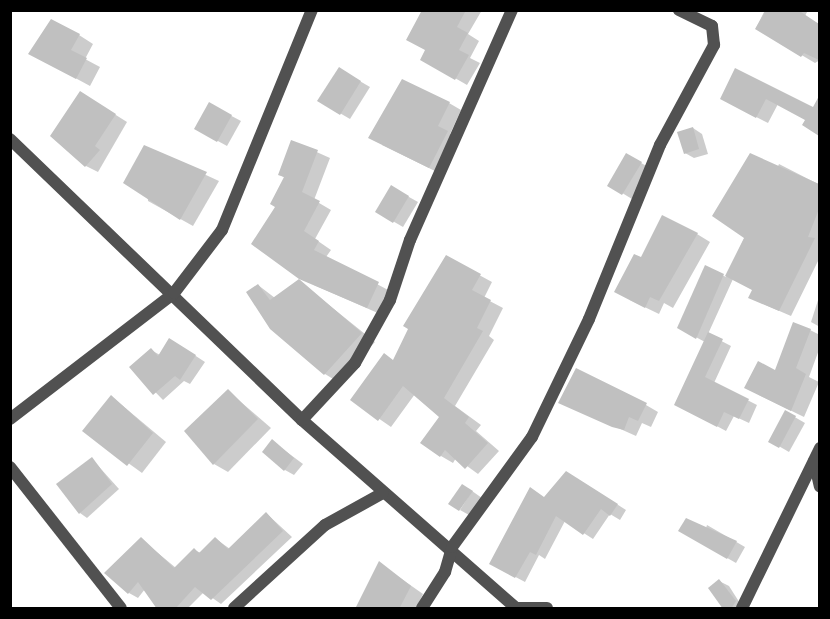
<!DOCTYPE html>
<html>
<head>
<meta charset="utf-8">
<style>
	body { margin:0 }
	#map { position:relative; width:830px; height:619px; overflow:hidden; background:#fff; font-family:"Open Sans",sans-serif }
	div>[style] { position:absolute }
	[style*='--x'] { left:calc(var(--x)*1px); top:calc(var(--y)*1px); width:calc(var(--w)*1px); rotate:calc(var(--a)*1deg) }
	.shadow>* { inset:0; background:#0003 }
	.building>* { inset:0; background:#c0c0c0 }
	.minor>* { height:12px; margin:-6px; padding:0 6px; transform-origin:6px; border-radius:6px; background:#515151 }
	span { translate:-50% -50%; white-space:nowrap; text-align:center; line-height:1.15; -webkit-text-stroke:4.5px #fff; paint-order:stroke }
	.frame { position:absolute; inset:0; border:12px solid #000; pointer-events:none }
</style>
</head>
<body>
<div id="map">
	<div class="shadow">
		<div style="clip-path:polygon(424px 10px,482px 10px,468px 34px,479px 41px,470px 58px,480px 63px,467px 85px,422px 59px,427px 50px)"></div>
		<div style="clip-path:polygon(765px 10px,808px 10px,805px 16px,820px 25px,820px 60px,815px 63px,756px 28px)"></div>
		<div style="clip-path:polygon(79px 35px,93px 44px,85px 59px,100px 67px,90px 86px,44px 61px)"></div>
		<div style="clip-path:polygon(339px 69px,370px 87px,350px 119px,319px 101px)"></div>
		<div style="clip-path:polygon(736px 70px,820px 114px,820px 134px,804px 124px,807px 119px,778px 104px,768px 123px,733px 105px)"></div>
		<div style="clip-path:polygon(92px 100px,127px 122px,98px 172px,86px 166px)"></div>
		<div style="clip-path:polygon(449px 103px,461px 110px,450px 134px,459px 139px,441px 174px,382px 145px)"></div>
		<div style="clip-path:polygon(209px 104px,241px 121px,227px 146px,196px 129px)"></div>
		<div style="clip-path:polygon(693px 128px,702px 134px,708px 154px,694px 158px,685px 153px)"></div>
		<div style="clip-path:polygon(292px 141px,330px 158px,314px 200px,331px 210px,315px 239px,331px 250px,326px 257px,390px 291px,380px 314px,314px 285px,277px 207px,285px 178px,279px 174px)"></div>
		<div style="clip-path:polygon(145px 147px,219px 181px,193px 226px,148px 201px)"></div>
		<div style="clip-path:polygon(627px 155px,650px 168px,632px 199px,609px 185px)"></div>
		<div style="clip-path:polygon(779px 164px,820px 185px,820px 257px,791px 316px,761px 303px,753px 290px,733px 279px,708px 334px,731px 346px,714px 383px,757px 405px,749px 423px,734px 416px,726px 431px,676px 404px,705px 342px,679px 328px,706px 267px,726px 277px)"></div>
		<div style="clip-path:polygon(391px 187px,418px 202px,403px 227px,377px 212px)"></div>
		<div style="clip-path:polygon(697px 234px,710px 242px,673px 308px,664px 303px,659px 314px,630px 300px,642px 259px)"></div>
		<div style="clip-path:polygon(446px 257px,492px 282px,484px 298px,503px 308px,489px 336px,494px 340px,455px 406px,481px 425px,476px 431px,499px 451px,478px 474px,456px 458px,453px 463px,441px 456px,441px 417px,415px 394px,391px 427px,352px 400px,394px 361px)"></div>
		<div style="clip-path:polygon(299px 281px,375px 342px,338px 382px,325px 374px,258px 285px,275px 298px)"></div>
		<div style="clip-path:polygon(820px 294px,820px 327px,811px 322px)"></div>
		<div style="clip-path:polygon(810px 330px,820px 335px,820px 347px,809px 377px,819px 382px,804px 417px,759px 395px)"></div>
		<div style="clip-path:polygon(179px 345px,205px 362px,190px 384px,184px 381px,163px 400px,131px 367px,151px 350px,160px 355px)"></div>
		<div style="clip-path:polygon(228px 391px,271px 428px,228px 472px,214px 464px)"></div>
		<div style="clip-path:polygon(111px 396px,166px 442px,142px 473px,84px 431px)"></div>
		<div style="clip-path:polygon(560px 402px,646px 405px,658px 412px,651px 427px,642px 423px,636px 436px)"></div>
		<div style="clip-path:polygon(786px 412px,805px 423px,789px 452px,770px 441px)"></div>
		<div style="clip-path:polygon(272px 441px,303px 464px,294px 475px,285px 470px)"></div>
		<div style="clip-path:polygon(92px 459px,119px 489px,87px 518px,80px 513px)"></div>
		<div style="clip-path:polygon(576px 478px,626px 510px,620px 520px,610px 514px,593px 539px,565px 521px,545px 559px,539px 555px,525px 582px,491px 564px,545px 498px)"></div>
		<div style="clip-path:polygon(472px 491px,482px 498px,469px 515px,460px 510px)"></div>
		<div style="clip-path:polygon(267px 514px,292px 537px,221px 604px,204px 592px,188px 608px,159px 608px,145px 589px,138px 598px,129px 593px,141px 539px,176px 568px,194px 550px,201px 553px,216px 539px,230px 549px)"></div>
		<div style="clip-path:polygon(707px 525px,745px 547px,736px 563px,680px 531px,705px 531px)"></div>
		<div style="clip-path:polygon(379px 563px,423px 594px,416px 608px,357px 608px)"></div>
		<div style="clip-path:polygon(719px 581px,729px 586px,743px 608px,725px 608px)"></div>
	</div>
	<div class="building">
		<div style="clip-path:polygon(422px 10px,466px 10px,457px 27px,468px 33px,459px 50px,469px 55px,455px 80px,420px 60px,425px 50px,406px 40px)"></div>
		<div style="clip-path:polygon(766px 10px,798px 10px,819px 24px,819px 60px,804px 53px,801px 57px,755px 29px)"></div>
		<div style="clip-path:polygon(51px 19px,80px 34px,71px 50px,87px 58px,76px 79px,28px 54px)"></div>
		<div style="clip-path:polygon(339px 67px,361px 81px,340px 115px,317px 101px)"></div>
		<div style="clip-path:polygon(735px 68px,813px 107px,819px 96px,819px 136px,802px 125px,805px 120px,766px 99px,756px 118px,720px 99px)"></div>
		<div style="clip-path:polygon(402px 79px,450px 102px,438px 126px,448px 131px,429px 168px,368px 138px)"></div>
		<div style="clip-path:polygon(80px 91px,116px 114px,95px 146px,100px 150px,85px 167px,50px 136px)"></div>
		<div style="clip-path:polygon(209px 102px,232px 115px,217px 142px,194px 129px)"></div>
		<div style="clip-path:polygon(693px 127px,699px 149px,684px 154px,677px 132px)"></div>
		<div style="clip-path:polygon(291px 140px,318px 150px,302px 192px,320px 201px,304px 231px,319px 241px,314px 250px,379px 282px,367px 308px,299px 279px,251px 244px,275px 207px,270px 204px,284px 177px,278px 175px)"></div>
		<div style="clip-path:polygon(144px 145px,207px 172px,180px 220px,123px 183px)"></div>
		<div style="clip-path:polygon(626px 153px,642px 162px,622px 195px,607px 186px)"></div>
		<div style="clip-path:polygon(750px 153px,819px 184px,819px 209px,808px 237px,815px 238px,779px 311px,748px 298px,752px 290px,725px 276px,744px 238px,712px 216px)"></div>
		<div style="clip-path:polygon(391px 185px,409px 196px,393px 223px,375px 212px)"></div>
		<div style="clip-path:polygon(662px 215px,698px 233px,659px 301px,650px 297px,645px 308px,614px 292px,634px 254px,641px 257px)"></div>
		<div style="clip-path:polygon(446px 255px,481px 274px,472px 290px,491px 300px,477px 328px,483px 331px,444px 398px,469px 417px,465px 423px,488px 443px,465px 469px,445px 450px,440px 457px,420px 443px,439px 417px,403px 386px,378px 421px,350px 400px,384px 353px,393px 360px,408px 329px,403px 326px)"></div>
		<div style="clip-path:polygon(705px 265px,724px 274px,696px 339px,677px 328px)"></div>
		<div style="clip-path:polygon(299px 279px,362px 333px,324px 375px,270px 329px,246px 292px,258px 284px,270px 300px)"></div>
		<div style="clip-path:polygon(793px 322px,811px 329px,796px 368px,806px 374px,791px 411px,744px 388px,758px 361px,775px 370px)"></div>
		<div style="clip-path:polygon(708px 332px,723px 339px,705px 377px,749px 399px,739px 419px,724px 412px,717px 427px,674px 405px)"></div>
		<div style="clip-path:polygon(169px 338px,196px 355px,180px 380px,175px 376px,153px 395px,129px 367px,151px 348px,158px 356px)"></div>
		<div style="clip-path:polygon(576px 368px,647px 403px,638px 421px,629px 417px,624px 430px,612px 427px,558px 403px)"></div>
		<div style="clip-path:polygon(228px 389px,258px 419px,213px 465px,184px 431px)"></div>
		<div style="clip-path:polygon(111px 395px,153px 433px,127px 466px,82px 431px)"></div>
		<div style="clip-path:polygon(785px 410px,796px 416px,779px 448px,768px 442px)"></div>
		<div style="clip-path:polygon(272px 439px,294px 458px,284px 471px,262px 452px)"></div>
		<div style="clip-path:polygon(92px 457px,112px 484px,79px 514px,56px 484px)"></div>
		<div style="clip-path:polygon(566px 471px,618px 504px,610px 516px,601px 509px,583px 535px,556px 516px,536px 555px,530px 552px,515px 578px,489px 564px,530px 487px,544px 497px)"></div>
		<div style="clip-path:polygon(462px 484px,473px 491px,459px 511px,448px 504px)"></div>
		<div style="clip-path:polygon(266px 512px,283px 531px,211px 600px,195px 587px,175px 609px,157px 609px,138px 582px,128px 594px,104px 573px,141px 537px,174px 568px,194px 548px,199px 553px,215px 537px,228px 549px)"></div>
		<div style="clip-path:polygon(686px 518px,737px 541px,727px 559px,678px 531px)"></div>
		<div style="clip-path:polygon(379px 561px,411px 586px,399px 609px,355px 609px)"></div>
		<div style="clip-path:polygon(719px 579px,736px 601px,731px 609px,723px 609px,708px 588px)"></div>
	</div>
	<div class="minor">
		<div style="--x:10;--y:139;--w:405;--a:43.9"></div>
		<div style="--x:302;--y:420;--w:285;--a:41.3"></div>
		<div style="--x:10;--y:419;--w:207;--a:-37.5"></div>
		<div style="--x:174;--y:293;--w:79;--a:-52.7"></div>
		<div style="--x:222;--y:230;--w:238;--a:-67.8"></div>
		<div style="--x:302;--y:420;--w:78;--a:-47.1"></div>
		<div style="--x:355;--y:363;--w:72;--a:-60.9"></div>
		<div style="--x:390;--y:300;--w:63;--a:-71.6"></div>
		<div style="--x:410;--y:240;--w:252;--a:-66.1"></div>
		<div style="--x:814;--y:461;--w:26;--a:77"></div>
		<div style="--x:10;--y:467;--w:179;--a:51.8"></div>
		<div style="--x:234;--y:608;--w:123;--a:-42.4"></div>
		<div style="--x:325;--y:525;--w:66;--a:-28.9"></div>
		<div style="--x:422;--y:608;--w:43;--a:-57.4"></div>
		<div style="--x:445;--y:572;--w:26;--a:-74"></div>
		<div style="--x:452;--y:547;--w:136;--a:-54"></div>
		<div style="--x:532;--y:437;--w:131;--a:-64.2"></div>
		<div style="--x:589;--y:319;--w:188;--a:-67.8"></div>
		<div style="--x:660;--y:145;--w:114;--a:-61.6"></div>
		<div style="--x:714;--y:45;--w:19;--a:-96"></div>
		<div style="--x:712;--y:26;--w:37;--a:-154"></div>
		<div style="--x:516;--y:608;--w:31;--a:0"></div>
		<div style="--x:742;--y:608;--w:178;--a:-64"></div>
	</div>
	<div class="frame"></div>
</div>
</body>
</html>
